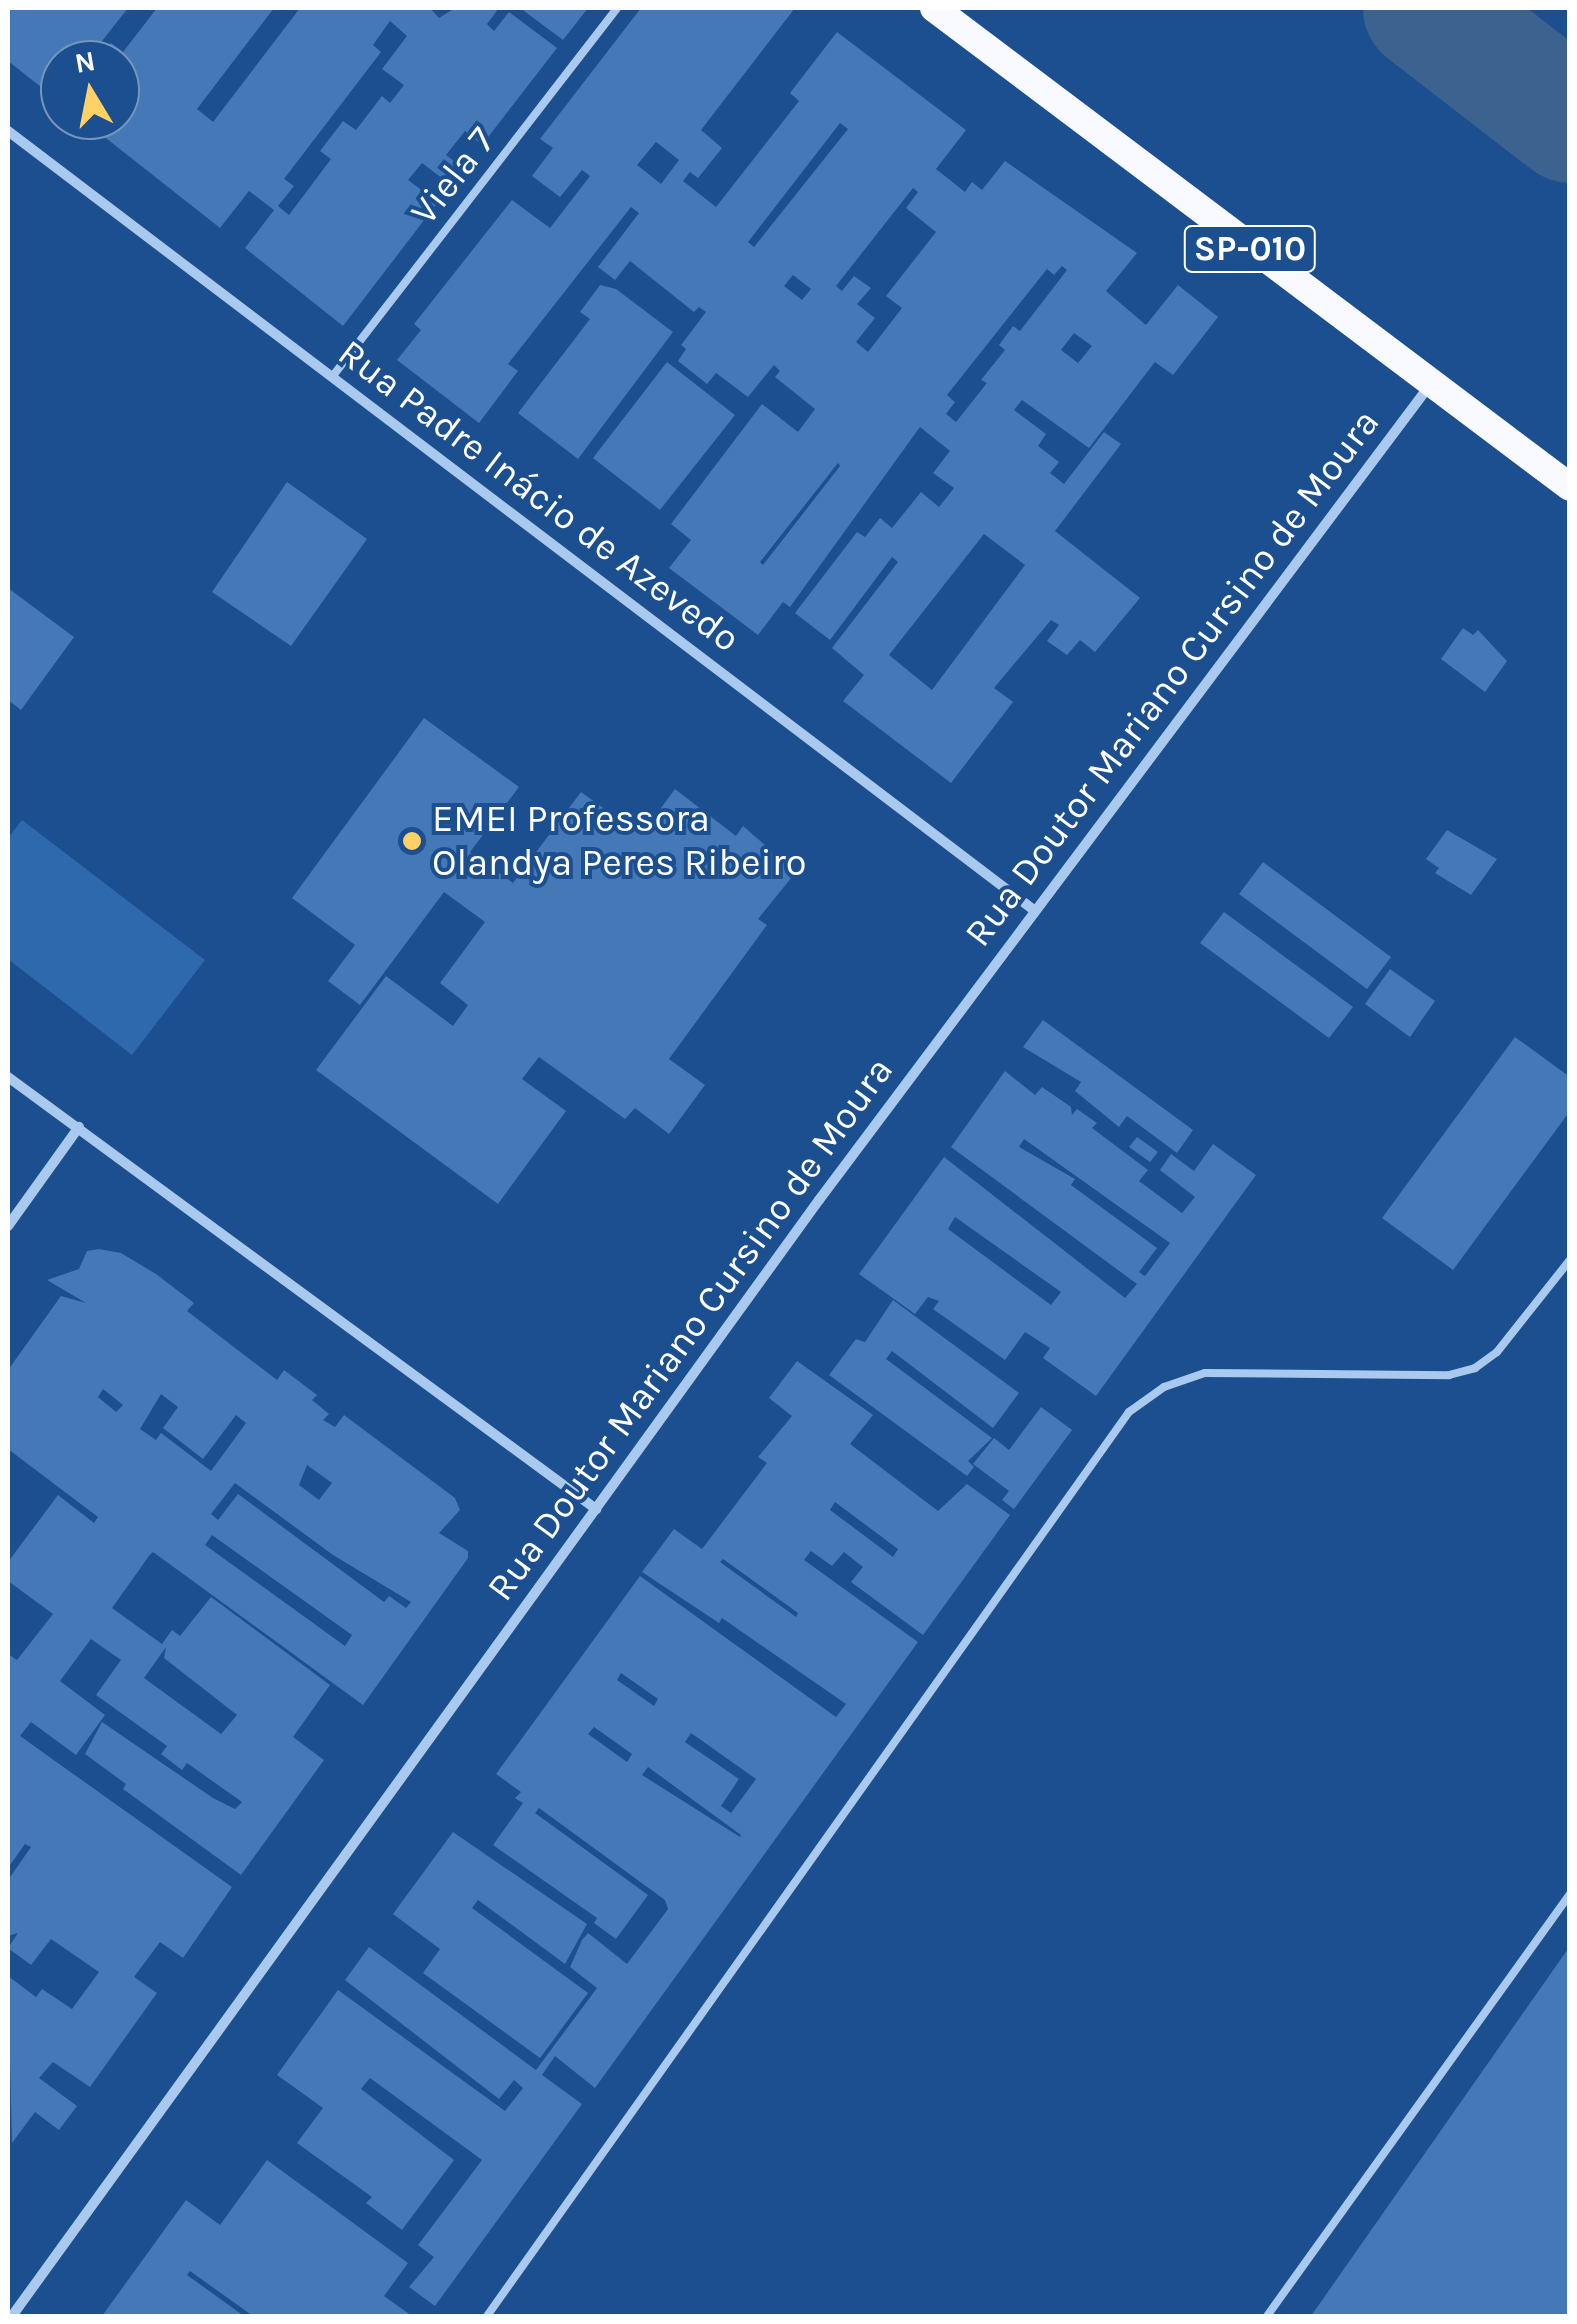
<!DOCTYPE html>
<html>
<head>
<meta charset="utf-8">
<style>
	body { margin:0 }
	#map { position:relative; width:1577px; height:2324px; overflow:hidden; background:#1b4f8f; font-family:Karla,sans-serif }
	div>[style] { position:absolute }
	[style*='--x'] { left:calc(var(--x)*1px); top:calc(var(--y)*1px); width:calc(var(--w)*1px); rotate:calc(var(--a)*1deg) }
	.green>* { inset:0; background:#2e69ad }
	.river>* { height:125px; margin:-62.5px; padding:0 62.5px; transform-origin:62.5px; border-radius:62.5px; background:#3c6290 }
	.building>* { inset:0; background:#4478b7 }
	.service>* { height:8px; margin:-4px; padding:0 4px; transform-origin:4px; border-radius:4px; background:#a9c9ee }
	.minor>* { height:10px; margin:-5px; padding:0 5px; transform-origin:5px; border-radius:5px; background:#a9c9ee }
	.trunk>* { height:28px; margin:-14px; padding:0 14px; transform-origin:14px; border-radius:14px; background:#f8faff }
	.dots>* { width:28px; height:28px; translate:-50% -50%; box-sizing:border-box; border:5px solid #1b4f8f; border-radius:50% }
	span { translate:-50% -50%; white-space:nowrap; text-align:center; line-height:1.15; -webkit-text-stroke:8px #1b4f8f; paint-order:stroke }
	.shield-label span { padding:2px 8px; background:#1b4f8f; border:2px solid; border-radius:8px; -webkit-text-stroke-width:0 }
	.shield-label { font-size:35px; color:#fff; font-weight:700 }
	.street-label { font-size:38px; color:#fff }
	.poi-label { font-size:38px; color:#fff }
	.left { translate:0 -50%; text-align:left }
	.frame { position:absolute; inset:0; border:10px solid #fff; pointer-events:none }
	.north { position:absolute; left:40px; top:40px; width:100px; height:100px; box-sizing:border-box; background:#1b4f8f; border:2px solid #7695bc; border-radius:50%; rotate:350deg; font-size:28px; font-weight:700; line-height:40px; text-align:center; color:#fff }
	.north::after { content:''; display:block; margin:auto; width:35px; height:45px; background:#ffd166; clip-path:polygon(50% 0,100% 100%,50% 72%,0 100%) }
</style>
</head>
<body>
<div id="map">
	<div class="green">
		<div style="clip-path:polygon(22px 820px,205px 960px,132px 1055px,8px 959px,8px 838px)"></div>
	</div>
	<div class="river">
		<div style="--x:1425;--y:8;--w:183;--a:37.7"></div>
	</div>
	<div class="building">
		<div style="clip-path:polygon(evenodd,8px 8px,128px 8px,91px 55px,99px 59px,111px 43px,123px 52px,157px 8px,274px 8px,197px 109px,213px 122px,300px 8px,430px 8px,439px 18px,455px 8px,499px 8px,487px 24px,494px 31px,509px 12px,557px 48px,482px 145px,465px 131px,446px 155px,464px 169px,451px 185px,422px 163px,408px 180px,438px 202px,343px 326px,245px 248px,274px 210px,249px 191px,220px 228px,83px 120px,120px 120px,120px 60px,60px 60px,60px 102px,8px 61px,8px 8px,390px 21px,407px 36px,382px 69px,404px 85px,390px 103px,382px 96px,356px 130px,343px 121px,320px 151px,331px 159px,289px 215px,278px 206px,294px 186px,284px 179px,381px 52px,373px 45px,390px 21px)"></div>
		<div style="clip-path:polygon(520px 8px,588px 8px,563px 40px)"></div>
		<div style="clip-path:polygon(evenodd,641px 8px,795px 8px,701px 130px,722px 148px,698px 178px,690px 172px,683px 181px,716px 207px,799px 101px,790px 93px,837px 32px,966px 130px,936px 169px,965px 192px,972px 182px,982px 190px,1005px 161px,1137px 253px,1106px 291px,1146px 325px,1178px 285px,1218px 317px,1173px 375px,1155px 362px,1089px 448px,1022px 400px,1014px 410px,1046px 434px,1038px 446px,1059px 462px,1050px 473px,1064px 484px,1104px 432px,1121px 444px,1055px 531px,1140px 598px,1095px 652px,1080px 640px,1067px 655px,1047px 641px,1059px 625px,1051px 620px,994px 688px,1013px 702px,951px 783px,843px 701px,864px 675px,832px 648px,898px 562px,892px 557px,830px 640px,795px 613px,857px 532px,865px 537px,880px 518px,892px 528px,921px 492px,939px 507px,954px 488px,933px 473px,950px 451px,920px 427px,790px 607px,783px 602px,758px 635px,669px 568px,691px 540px,671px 524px,762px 404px,798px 432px,815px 409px,775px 377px,780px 371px,774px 365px,748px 397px,716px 373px,707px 384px,678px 361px,686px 349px,681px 345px,706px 312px,699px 307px,694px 312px,630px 261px,615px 280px,598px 267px,639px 213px,631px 207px,508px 364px,518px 371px,479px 423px,397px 360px,421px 330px,414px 324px,512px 200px,550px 228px,590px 176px,582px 170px,560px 197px,532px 176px,553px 148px,540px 139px,641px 8px,840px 123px,848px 129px,754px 247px,748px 242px,840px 123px,641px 8px,656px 142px,679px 160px,661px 184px,637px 165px,656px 142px,641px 8px,913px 188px,918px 192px,906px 208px,936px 232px,886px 296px,902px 308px,868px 352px,856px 342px,875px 318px,857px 304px,871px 288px,854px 276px,842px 291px,836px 286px,913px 188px,641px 8px,1062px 266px,1067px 270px,1020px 331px,1013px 326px,999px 345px,1005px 350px,981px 380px,987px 383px,956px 422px,946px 414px,955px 402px,947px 395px,1047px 269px,1054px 275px,1062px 266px,641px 8px,793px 275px,811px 289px,802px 300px,784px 286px,793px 275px,641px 8px,1074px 333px,1092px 346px,1078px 363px,1061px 350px,1074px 333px,641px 8px,838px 463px,840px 466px,763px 565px,760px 562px,838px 463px,641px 8px,984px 534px,1025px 565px,932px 690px,889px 655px,984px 534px)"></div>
		<div style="clip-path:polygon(600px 285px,616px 289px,673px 332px,578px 459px,518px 413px,590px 319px,580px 312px)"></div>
		<div style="clip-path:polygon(667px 362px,735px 415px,660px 510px,593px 458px)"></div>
		<div style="clip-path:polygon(287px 482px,367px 539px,291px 646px,212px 592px)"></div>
		<div style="clip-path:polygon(8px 588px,74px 637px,21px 710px,8px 700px)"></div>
		<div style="clip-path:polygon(1463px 628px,1473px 635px,1478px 630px,1507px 661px,1485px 692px,1441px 659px)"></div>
		<div style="clip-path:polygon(424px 718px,519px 787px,470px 852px,513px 883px,581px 792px,641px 835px,675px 789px,736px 836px,743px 826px,796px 872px,758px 919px,767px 925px,669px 1059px,705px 1085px,669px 1134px,635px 1108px,625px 1119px,539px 1057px,522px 1079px,566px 1111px,498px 1204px,316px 1070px,386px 976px,453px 1026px,468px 1005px,440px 983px,485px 922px,444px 892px,360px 1005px,328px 981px,355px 945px,292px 898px)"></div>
		<div style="clip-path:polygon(1447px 830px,1497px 859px,1471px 895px,1435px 873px,1439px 868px,1426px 859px)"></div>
		<div style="clip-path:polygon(1263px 862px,1391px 957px,1367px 989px,1239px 894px)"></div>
		<div style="clip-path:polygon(1224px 912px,1353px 1007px,1329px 1038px,1200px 943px)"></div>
		<div style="clip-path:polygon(1390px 969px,1435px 1001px,1410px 1037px,1365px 1004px)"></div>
		<div style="clip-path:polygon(1043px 1020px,1193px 1130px,1177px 1153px,1127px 1116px,1119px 1127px,1075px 1091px,1081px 1082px,1023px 1047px)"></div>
		<div style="clip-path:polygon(1515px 1037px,1570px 1077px,1570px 1111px,1453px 1270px,1382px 1218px)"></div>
		<div style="clip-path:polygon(evenodd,1005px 1071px,1035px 1095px,1042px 1087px,1071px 1107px,1072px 1115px,1077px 1109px,1097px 1123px,1092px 1128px,1148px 1170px,1139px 1181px,1182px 1213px,1195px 1197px,1160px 1170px,1171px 1154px,1194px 1171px,1213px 1144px,1256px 1175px,1096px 1396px,1043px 1358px,1050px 1348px,1025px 1332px,1005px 1360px,933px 1309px,939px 1301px,928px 1297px,915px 1314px,859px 1274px,944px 1157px,1125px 1298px,1137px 1284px,951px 1147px,1005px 1071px,1024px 1139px,1170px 1243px,1145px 1276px,1139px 1272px,1157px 1248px,1071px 1185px,1075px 1179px,1019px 1147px,1024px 1139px,1005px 1071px,955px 1217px,1061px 1292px,1051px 1305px,948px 1229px,955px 1217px)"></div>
		<div style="clip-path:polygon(1137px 1137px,1158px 1152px,1150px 1162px,1129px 1147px)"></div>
		<div style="clip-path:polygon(evenodd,99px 1249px,121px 1253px,156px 1274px,194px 1303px,187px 1311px,277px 1380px,284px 1370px,317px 1395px,312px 1400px,329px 1414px,323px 1420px,335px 1427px,344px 1415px,455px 1498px,460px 1510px,439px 1533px,468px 1551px,468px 1558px,363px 1705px,153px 1552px,149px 1556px,112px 1608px,162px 1644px,172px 1630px,180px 1636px,211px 1597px,330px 1685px,293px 1737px,324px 1760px,241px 1875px,123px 1789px,126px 1784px,85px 1754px,102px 1722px,213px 1798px,235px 1809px,242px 1802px,187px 1763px,182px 1770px,161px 1754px,167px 1746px,96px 1695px,121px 1660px,91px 1639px,60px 1681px,105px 1715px,76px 1755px,31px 1722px,20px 1736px,232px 1887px,183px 1958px,160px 1942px,134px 1977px,157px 1993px,90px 2087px,53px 2062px,39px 2078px,77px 2106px,59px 2130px,35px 2112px,12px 2143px,8px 1976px,36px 1997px,42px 1989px,72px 2009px,99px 1972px,51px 1939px,31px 1965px,8px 1948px,18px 1933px,8px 1936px,8px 1880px,31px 1847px,25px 1844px,8px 1868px,8px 1654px,17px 1660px,53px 1614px,8px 1581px,8px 1562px,58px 1495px,94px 1523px,98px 1517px,8px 1449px,8px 1370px,61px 1296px,86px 1303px,47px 1280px,79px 1269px,87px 1251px,99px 1249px,103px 1389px,123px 1405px,116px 1412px,98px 1397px,103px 1389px,99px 1249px,161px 1394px,178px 1407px,163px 1428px,203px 1459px,236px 1415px,246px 1423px,211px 1471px,161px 1433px,156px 1440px,140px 1429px,161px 1394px,99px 1249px,307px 1465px,332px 1483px,319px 1500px,299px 1485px,307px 1465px,99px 1249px,235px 1483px,333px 1555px,411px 1602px,406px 1608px,389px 1596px,384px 1602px,238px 1494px,218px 1520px,211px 1514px,235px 1483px,99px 1249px,212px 1535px,352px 1635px,345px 1646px,205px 1545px,212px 1535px,99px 1249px,166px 1647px,164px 1658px,237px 1715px,221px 1734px,144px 1678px,166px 1647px)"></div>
		<div style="clip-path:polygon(893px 1300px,1019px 1393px,993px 1428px,892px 1351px,886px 1359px,992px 1438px,968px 1461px,974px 1467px,967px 1476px,829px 1375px,856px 1339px,865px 1342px)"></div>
		<div style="clip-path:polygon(evenodd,797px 1361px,873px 1415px,850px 1444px,938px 1511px,967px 1484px,1010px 1515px,923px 1635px,851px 1582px,863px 1567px,844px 1552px,832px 1566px,811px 1551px,804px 1560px,918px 1642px,595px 2088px,555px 2056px,542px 2075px,582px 2104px,435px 2306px,409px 2287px,434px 2257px,418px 2245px,482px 2160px,370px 2078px,361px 2089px,454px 2160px,402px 2230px,366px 2203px,372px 2197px,297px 2143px,323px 2108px,277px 2075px,338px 1990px,505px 2111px,523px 2088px,514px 2080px,499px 2099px,345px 1980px,369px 1947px,536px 2070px,597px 1988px,570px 1967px,582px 1940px,588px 1933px,627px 1964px,668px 1909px,665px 1900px,539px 1808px,535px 1813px,648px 1895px,616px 1939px,594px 1923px,597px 1918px,493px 1845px,523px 1803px,515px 1798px,521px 1792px,496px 1774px,640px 1576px,836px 1717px,846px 1704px,722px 1618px,719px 1623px,642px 1572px,674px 1529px,702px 1549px,767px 1463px,758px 1457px,792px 1416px,769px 1398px,797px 1361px,835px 1502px,898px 1549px,893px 1557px,830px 1510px,835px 1502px,797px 1361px,723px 1559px,798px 1613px,796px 1617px,720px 1562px,723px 1559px,797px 1361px,621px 1673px,658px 1699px,654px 1706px,617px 1680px,621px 1673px,797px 1361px,594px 1727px,632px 1754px,627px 1762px,588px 1734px,594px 1727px,797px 1361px,691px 1733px,756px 1779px,731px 1813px,721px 1806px,739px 1779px,685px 1742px,691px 1733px,797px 1361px,648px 1767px,741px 1835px,740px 1837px,642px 1775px,648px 1767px)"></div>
		<div style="clip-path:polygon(1041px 1407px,1072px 1430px,1014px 1509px,1002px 1500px,1009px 1491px,973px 1464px,994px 1438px,1009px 1450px)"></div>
		<div style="clip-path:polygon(453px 1832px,587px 1924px,565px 1964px,478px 1900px,472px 1908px,588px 1993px,540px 2058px,423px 1973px,440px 1949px,393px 1914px)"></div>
		<div style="clip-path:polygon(1570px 1946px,1570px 2316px,1311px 2316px)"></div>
		<div style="clip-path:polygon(267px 2160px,408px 2263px,384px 2296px,412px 2316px,253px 2316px,190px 2271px,187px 2275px,244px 2316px,102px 2316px,186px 2200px,220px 2225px)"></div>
	</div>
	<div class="service">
		<div style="--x:332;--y:377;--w:466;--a:-52.3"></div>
		<div style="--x:487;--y:2316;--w:1109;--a:-54.62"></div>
		<div style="--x:1129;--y:1412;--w:43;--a:-35.5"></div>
		<div style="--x:1164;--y:1387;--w:43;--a:-18.9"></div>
		<div style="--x:1205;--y:1373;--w:244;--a:0.5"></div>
		<div style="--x:1449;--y:1375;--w:27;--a:-15"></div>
		<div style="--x:1475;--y:1368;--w:27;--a:-36"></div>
		<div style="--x:1497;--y:1352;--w:117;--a:-51.6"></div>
		<div style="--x:1267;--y:2316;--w:520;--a:-54.32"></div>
	</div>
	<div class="minor">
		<div style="--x:8;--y:131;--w:1288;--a:37.21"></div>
		<div style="--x:8;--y:1077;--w:730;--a:36.3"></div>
		<div style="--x:8;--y:1226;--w:122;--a:-54.4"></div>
		<div style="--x:12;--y:2316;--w:1377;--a:-54.13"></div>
		<div style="--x:819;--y:1200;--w:1017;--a:-53.15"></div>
	</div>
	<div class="trunk">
		<div style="--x:934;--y:8;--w:796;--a:36.99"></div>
	</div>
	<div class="dots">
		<div style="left:412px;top:841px;background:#ffd166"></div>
	</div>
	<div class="shield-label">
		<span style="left:1250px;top:249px">SP-010</span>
	</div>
	<div class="street-label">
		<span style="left:453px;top:176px;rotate:-52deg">Viela 7</span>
		<span style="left:539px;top:496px;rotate:37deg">Rua Padre Inácio de Azevedo</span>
		<span style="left:1172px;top:678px;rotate:-53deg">Rua Doutor Mariano Cursino de Moura</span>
		<span style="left:690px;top:1329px;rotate:-54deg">Rua Doutor Mariano Cursino de Moura</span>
	</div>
	<div class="poi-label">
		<span class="left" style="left:432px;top:841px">EMEI Professora<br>Olandya Peres Ribeiro</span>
	</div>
	<div class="frame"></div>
	<div class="north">N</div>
</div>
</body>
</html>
